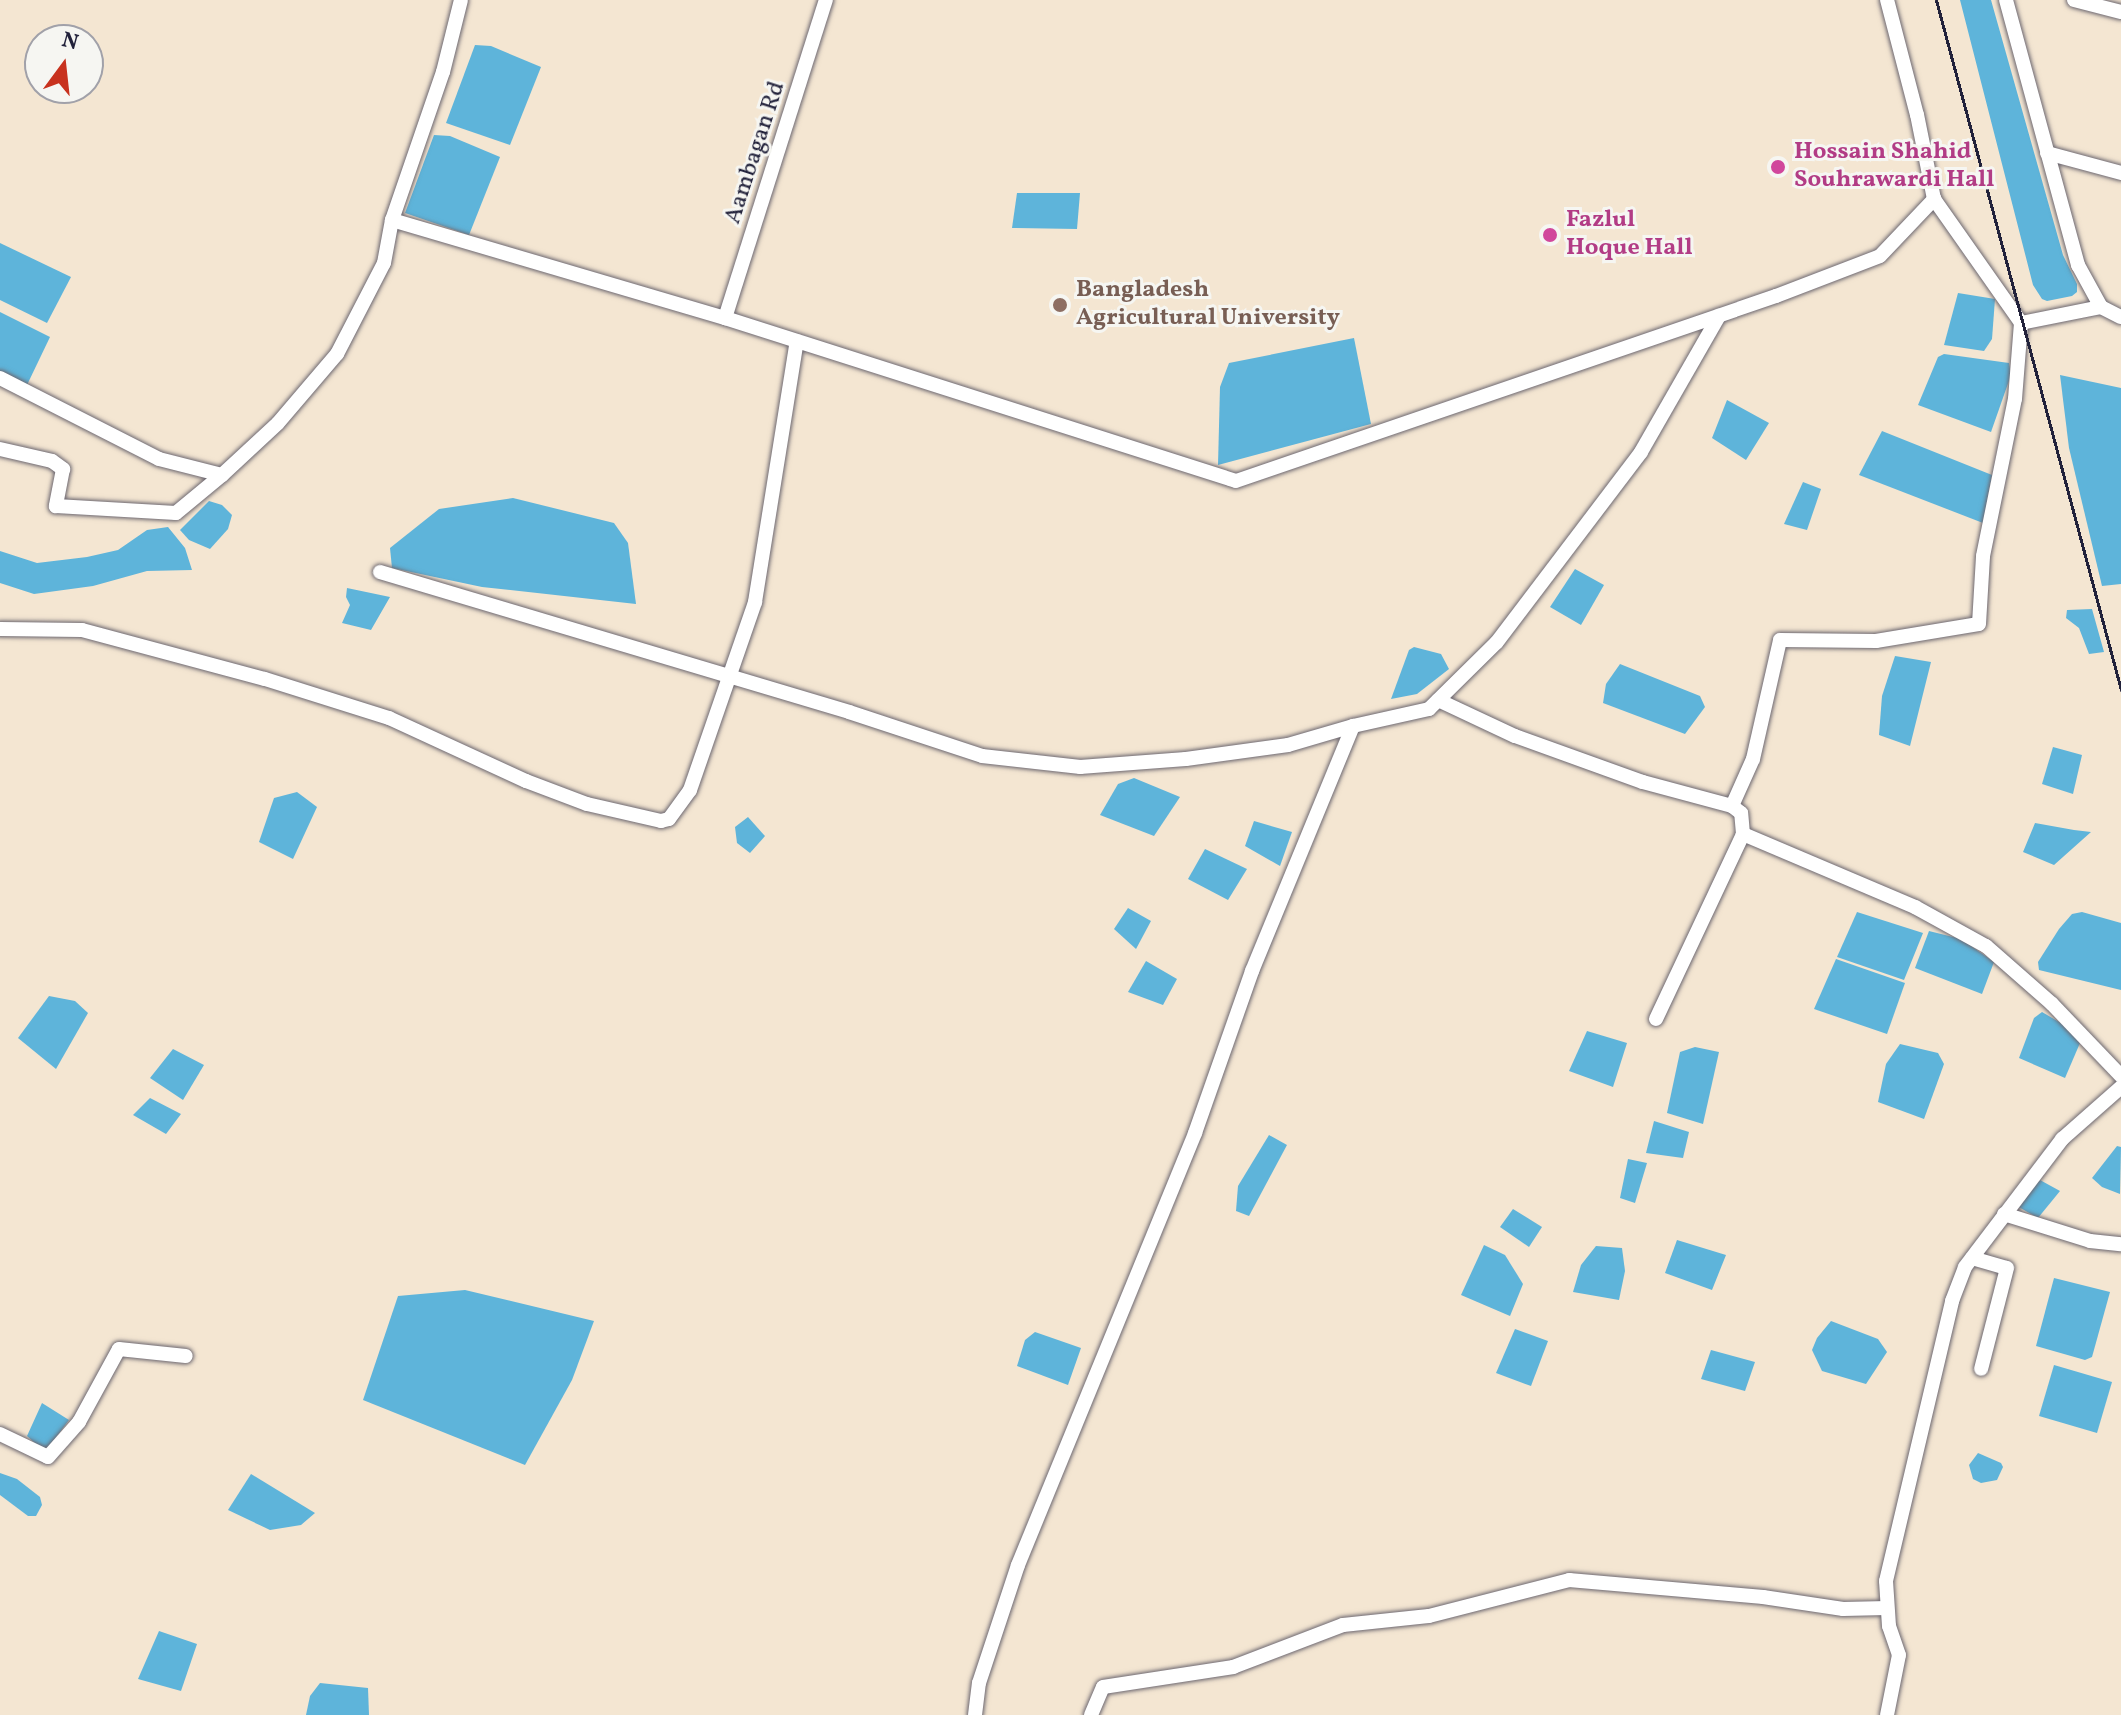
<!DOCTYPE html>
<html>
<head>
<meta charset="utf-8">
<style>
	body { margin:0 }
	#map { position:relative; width:2121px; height:1715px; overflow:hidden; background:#f4e6d2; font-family:Vollkorn,serif }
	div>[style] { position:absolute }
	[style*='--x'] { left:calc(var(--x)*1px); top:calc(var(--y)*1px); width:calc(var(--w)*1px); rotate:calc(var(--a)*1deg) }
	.water>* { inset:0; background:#5eb4da }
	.roads { filter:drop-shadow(0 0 2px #6c6770) drop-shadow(0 0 2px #6c6770) }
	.minor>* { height:14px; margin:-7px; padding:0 7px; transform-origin:7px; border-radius:7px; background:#fff }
	.rail>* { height:3px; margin:-1.5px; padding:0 1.5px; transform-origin:1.5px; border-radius:1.5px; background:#22223b }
	.dots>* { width:22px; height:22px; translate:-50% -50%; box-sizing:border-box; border:4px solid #f6f6f2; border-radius:50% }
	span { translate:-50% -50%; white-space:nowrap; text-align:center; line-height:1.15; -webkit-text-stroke:6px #f6f6f2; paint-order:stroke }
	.street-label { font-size:24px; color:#22223b }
	.hotel-label { font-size:24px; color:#b23c85; font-weight:700 }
	.left { translate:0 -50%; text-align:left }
	.education-label { font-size:24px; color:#785e54; font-weight:700 }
	.north { position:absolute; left:24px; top:24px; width:80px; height:80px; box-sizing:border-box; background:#f6f6f2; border:2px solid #a1a1a9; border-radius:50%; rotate:15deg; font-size:22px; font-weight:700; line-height:32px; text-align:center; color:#22223b }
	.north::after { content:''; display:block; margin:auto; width:28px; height:36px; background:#c8321e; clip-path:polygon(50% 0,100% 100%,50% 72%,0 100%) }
</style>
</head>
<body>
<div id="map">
	<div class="water">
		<div style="clip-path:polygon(1960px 0,1991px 0,2063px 255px,2077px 284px,2077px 292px,2072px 296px,2047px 301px,2042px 299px,2033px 285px)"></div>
		<div style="clip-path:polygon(475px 45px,491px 46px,541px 67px,510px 145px,446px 123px)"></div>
		<div style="clip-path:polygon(434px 135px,450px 136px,500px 157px,469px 235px,405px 213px)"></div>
		<div style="clip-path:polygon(1017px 193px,1080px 193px,1077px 229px,1012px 228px)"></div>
		<div style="clip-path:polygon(0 243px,71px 277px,47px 323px,0 300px)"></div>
		<div style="clip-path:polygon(1958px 293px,1995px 299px,1992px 339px,1984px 351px,1944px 345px)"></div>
		<div style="clip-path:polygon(0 312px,50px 337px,27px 385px,0 372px)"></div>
		<div style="clip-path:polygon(1354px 338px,1371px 424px,1218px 465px,1220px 387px,1229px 363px)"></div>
		<div style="clip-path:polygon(1944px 354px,2009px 363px,2011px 375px,1991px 432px,1918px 405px,1938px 357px)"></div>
		<div style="clip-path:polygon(2060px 375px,2121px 388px,2121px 584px,2102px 586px,2069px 448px)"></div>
		<div style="clip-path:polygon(1727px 400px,1769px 423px,1746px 460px,1712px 438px)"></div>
		<div style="clip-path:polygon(1882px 431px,1992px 475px,1983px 523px,1859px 475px)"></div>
		<div style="clip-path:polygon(1803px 482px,1821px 489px,1807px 530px,1784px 524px)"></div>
		<div style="clip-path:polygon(513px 498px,614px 523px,628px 543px,636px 604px,482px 587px,392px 568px,390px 548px,439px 509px)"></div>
		<div style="clip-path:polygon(209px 501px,222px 505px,232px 515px,228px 529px,210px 549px,189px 540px,180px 530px)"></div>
		<div style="clip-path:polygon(168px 527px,185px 548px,192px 570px,147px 571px,93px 586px,34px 594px,0 583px,0 551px,37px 563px,87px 557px,118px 550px,147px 530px)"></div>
		<div style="clip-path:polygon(1575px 569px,1604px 585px,1581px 625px,1550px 607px)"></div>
		<div style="clip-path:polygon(347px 588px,390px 597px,371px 630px,342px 623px,350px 605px,346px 597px)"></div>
		<div style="clip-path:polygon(2092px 609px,2104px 652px,2089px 654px,2079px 628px,2066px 618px,2067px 610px)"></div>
		<div style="clip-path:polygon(1414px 647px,1441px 654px,1449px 669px,1417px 694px,1391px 699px,1409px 650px)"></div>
		<div style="clip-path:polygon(1895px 656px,1931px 662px,1910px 746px,1879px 735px,1882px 696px)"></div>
		<div style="clip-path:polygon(1620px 664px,1700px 696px,1705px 707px,1685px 734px,1603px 703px,1606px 684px)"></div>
		<div style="clip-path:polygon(2053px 747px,2082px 755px,2073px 794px,2042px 784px)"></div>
		<div style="clip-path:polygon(1134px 778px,1180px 797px,1154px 836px,1100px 815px,1118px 784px)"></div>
		<div style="clip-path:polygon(297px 792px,317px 807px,293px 859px,259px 842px,274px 798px)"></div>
		<div style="clip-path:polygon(748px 817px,765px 836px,750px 853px,737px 843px,735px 827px)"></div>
		<div style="clip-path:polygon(1254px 821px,1292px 832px,1280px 866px,1245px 846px)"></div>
		<div style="clip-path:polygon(2035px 823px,2074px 830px,2091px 832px,2054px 865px,2023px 852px)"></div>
		<div style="clip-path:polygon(1205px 849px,1247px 869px,1228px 900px,1188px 879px)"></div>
		<div style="clip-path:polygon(1128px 908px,1151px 921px,1136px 949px,1114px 929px)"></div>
		<div style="clip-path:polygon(1857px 912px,1923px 933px,1904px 980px,1837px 957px)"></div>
		<div style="clip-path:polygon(2082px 912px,2121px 923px,2121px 990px,2039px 970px,2038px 962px,2059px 929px,2072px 914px)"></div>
		<div style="clip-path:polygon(1929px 931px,1961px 939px,1994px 962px,1982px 994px,1915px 968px)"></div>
		<div style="clip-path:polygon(1836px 959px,1905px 983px,1887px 1034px,1814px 1009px)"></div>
		<div style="clip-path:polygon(1146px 961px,1177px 979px,1163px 1005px,1128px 992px)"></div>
		<div style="clip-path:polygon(49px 996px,75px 1001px,88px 1013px,56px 1069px,18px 1038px)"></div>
		<div style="clip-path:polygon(2042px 1012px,2071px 1029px,2080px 1043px,2065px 1078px,2019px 1058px,2034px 1018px)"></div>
		<div style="clip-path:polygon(1587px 1031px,1627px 1043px,1613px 1087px,1569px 1071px)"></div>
		<div style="clip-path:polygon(1900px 1044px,1938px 1053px,1944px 1064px,1924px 1119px,1878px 1102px,1886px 1064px)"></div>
		<div style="clip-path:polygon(1695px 1047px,1719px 1052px,1703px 1124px,1667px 1113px,1680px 1052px)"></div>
		<div style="clip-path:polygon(173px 1049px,204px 1065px,183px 1100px,150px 1078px)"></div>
		<div style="clip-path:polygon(150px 1098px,181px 1114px,166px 1134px,133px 1115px)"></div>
		<div style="clip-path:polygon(1654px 1121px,1689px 1132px,1683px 1158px,1646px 1153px)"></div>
		<div style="clip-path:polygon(1269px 1135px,1287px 1145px,1249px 1216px,1236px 1211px,1238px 1186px)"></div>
		<div style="clip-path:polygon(2117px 1146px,2121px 1147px,2120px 1194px,2102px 1187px,2092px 1178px)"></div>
		<div style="clip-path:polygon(1628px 1159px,1647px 1163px,1635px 1203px,1620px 1198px)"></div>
		<div style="clip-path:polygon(2040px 1180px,2060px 1191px,2038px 1218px,2017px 1206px)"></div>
		<div style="clip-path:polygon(1513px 1209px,1542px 1227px,1529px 1247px,1500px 1227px)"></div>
		<div style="clip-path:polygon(1677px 1240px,1726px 1255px,1712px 1290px,1665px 1273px)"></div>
		<div style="clip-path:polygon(1484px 1245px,1505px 1255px,1523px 1284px,1510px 1316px,1461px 1295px)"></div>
		<div style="clip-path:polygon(1596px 1246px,1622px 1248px,1625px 1271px,1619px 1300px,1573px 1292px,1581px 1265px)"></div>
		<div style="clip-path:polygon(2054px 1278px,2110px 1292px,2092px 1357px,2085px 1360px,2036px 1346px)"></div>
		<div style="clip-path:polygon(465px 1290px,594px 1321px,572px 1380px,525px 1465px,363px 1400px,398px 1296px)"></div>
		<div style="clip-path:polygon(1831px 1321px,1878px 1339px,1887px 1352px,1866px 1384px,1822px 1371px,1812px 1350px,1817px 1338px)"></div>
		<div style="clip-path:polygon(1515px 1329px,1548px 1341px,1531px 1386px,1496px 1373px)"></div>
		<div style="clip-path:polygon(1035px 1332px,1081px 1348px,1068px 1385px,1017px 1366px,1025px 1340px)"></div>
		<div style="clip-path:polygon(1711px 1350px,1755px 1362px,1745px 1391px,1701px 1379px)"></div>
		<div style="clip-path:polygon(2054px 1365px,2112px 1382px,2097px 1433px,2039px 1416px)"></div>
		<div style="clip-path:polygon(42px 1403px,69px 1420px,45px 1452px,27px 1436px)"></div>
		<div style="clip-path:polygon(1978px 1453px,2001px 1463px,2003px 1467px,1997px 1480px,1981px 1483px,1973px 1479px,1969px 1465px)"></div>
		<div style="clip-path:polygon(0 1473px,17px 1479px,40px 1497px,42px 1505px,36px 1516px,28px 1516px,0 1495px)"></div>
		<div style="clip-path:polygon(251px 1474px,315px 1513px,301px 1525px,270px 1530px,228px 1510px)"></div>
		<div style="clip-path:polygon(159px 1631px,197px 1644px,181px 1691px,138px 1679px)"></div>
		<div style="clip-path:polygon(320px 1683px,368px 1688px,369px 1715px,306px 1715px,310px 1696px)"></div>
	</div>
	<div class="roads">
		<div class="minor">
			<div style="--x:2006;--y:0;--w:275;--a:74.8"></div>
			<div style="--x:2078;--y:265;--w:48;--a:61.3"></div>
			<div style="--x:2101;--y:307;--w:22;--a:27"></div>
			<div style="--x:2074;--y:0;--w:49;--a:14.3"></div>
			<div style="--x:2047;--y:153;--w:77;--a:15.1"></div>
			<div style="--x:1934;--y:199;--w:151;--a:54.9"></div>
			<div style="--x:2021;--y:323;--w:82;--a:-11.3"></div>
			<div style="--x:392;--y:220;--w:347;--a:16.4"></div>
			<div style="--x:725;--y:318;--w:536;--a:17.69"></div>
			<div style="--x:1236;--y:481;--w:571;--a:-18.91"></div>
			<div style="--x:1776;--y:296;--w:111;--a:-21"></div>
			<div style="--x:1880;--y:256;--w:79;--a:-46.5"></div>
			<div style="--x:1934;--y:199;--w:86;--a:-101.4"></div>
			<div style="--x:1917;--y:115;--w:119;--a:-104.6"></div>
			<div style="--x:725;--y:318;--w:334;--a:-72.4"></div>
			<div style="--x:0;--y:378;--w:178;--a:27"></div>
			<div style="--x:159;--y:459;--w:65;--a:14.3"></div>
			<div style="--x:222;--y:475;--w:76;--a:-42.9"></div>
			<div style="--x:278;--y:423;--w:91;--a:-49.5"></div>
			<div style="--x:337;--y:354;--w:102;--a:-62.7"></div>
			<div style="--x:384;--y:263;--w:44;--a:-79.5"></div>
			<div style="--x:392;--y:220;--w:157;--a:-71"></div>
			<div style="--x:443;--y:72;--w:74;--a:-76"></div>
			<div style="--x:0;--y:449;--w:53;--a:13"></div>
			<div style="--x:52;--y:461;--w:14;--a:36"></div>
			<div style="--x:63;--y:469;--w:38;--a:101"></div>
			<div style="--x:56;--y:506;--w:120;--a:3.3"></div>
			<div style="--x:176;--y:513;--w:60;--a:-39.6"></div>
			<div style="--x:380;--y:572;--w:489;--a:16.6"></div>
			<div style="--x:849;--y:712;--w:140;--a:18.3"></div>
			<div style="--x:982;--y:756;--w:99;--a:6.4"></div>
			<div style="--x:1080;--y:767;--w:106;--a:-4.3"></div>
			<div style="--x:1186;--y:759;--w:103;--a:-7.8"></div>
			<div style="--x:1288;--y:745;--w:68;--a:-16.3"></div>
			<div style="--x:0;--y:629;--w:82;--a:0.7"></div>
			<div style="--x:82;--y:630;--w:189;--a:15"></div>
			<div style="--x:265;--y:679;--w:130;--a:17.5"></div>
			<div style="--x:389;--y:718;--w:151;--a:24.7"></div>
			<div style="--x:526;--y:781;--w:65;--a:20.7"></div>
			<div style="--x:587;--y:804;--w:76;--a:12.9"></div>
			<div style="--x:661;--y:821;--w:8;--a:-14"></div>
			<div style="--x:669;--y:819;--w:36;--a:-54"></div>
			<div style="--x:690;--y:790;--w:199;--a:-70.9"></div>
			<div style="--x:755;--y:602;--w:264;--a:-80.9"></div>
			<div style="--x:1438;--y:700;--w:85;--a:25.1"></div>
			<div style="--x:1515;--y:736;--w:136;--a:19.8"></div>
			<div style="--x:1643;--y:782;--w:92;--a:15.1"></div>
			<div style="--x:1743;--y:834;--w:187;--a:23"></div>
			<div style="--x:1915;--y:907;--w:81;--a:28.8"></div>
			<div style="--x:1986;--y:946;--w:88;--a:41.3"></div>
			<div style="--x:2052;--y:1004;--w:100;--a:46.2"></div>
			<div style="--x:1656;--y:1019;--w:204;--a:-64.8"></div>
			<div style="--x:1743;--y:834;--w:21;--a:-95"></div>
			<div style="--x:1741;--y:813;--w:11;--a:-142"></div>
			<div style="--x:1732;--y:806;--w:51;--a:-65.9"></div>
			<div style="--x:1753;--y:759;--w:122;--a:-77.2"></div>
			<div style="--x:1780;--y:640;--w:96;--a:0.6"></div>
			<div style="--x:1876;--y:641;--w:104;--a:-9.4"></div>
			<div style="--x:1979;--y:624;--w:68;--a:-86.6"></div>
			<div style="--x:1983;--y:556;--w:160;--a:-78.5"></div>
			<div style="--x:2015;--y:399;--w:76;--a:-85.5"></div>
			<div style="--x:2004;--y:1214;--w:90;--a:17.4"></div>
			<div style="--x:2090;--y:1241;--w:31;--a:6"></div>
			<div style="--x:1972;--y:1258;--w:36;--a:16"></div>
			<div style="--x:2007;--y:1268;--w:104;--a:104.4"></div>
			<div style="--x:0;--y:1434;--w:53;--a:25.6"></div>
			<div style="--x:48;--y:1457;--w:47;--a:-48.5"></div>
			<div style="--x:79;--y:1422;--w:83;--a:-61.3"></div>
			<div style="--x:119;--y:1349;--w:67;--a:6"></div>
			<div style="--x:975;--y:1715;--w:32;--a:-83"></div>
			<div style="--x:979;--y:1683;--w:124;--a:-71.7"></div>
			<div style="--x:1018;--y:1565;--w:467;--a:-67.7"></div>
			<div style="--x:1195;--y:1133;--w:172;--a:-70.6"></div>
			<div style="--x:1252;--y:971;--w:265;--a:-67.6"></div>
			<div style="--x:1353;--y:726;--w:78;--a:-12.6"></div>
			<div style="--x:1429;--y:709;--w:95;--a:-44.6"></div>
			<div style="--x:1497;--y:642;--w:238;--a:-52.8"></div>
			<div style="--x:1641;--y:452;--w:157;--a:-60.2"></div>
			<div style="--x:1091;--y:1715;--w:30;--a:-67"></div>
			<div style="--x:1103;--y:1687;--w:132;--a:-8.7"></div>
			<div style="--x:1233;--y:1667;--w:118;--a:-20.9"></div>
			<div style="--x:1343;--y:1625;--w:86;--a:-6"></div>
			<div style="--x:1429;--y:1616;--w:145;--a:-14.4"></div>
			<div style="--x:1569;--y:1580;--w:195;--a:5"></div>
			<div style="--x:1763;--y:1597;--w:81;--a:8.5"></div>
			<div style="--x:1843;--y:1609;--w:44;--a:-1.3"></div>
			<div style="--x:1887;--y:1715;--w:61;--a:-78.7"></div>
			<div style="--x:1899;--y:1655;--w:31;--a:-109"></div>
			<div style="--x:1889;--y:1626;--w:45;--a:-93.8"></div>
			<div style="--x:1886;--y:1581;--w:288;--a:-76.7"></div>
			<div style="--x:1952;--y:1301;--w:36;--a:-69"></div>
			<div style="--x:1965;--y:1267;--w:161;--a:-52.8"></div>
			<div style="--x:2062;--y:1139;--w:79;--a:-41.4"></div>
		</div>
	</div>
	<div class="rail">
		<div style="--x:1936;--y:0;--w:714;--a:74.99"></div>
	</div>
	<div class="dots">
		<div style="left:1778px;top:167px;background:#d1479c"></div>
		<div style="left:1550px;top:235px;background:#d1479c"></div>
		<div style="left:1060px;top:305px;background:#8d6e63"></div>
	</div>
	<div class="street-label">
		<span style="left:756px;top:153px;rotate:-72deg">Aambagan Rd</span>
	</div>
	<div class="hotel-label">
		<span class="left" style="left:1794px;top:167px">Hossain Shahid<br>Souhrawardi Hall</span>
		<span class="left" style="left:1566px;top:235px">Fazlul<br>Hoque Hall</span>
	</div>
	<div class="education-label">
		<span class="left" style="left:1076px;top:305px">Bangladesh<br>Agricultural University</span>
	</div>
	<div class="north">N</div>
</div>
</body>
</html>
